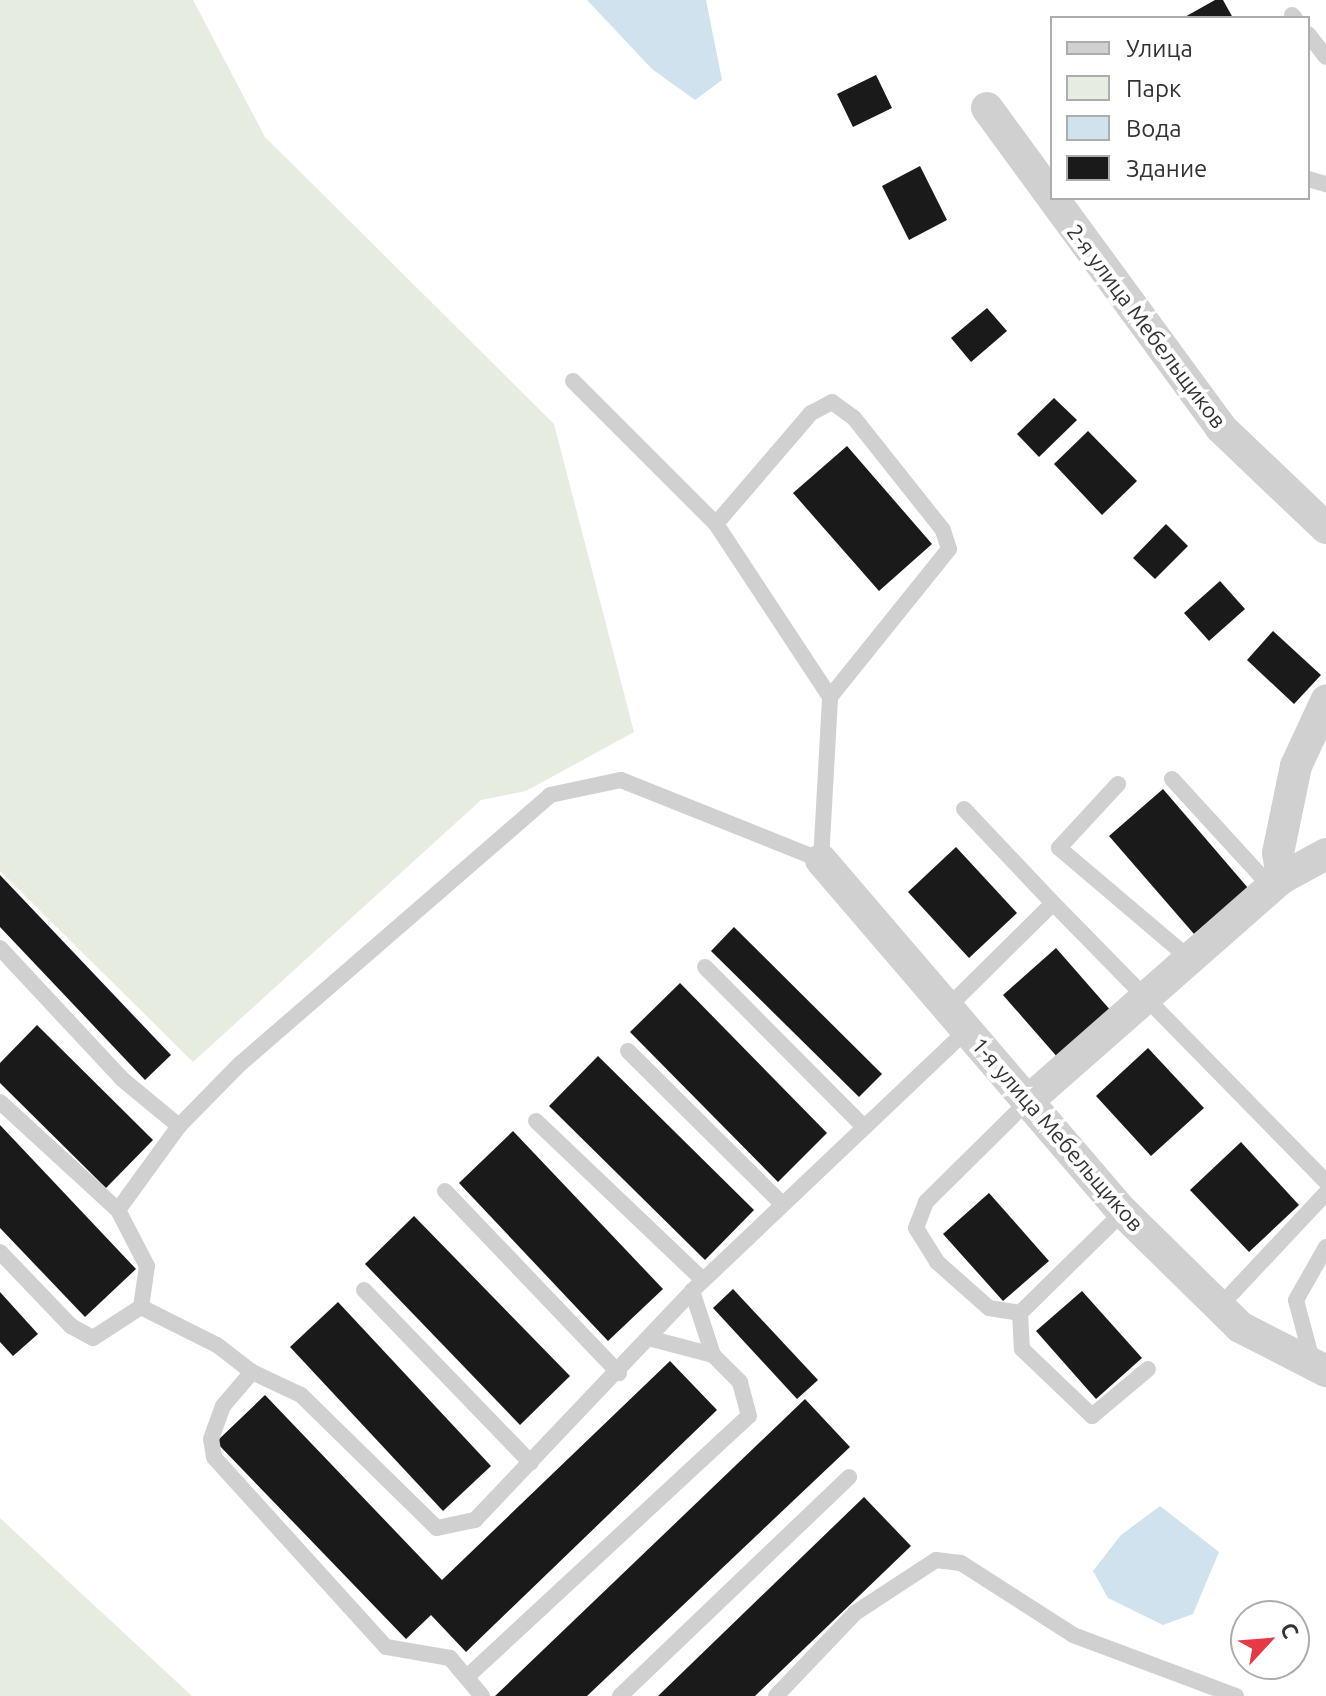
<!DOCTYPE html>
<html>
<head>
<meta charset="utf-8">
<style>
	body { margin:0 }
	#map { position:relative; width:1326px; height:1696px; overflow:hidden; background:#fff; font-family:Ubuntu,sans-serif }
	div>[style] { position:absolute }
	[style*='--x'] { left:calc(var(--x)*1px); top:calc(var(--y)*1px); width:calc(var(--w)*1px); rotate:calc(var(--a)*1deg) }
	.green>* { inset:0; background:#e6ecdf }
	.water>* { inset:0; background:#cfe2ee }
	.building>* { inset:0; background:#1a1a1a }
	.service>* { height:16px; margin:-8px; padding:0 8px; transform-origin:8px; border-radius:8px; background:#d0d0d0 }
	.minor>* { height:32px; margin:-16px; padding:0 16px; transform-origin:16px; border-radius:16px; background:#d0d0d0 }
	span { translate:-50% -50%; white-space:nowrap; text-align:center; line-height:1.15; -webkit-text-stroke:8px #fff; paint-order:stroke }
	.street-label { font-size:22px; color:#333 }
	.legend { position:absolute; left:1050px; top:16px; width:260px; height:184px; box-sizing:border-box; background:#fff; border:2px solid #adadad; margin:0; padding:10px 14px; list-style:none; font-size:24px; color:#333 }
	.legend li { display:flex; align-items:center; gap:16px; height:40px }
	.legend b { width:40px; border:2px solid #adadad }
	.north { position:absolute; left:1230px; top:1600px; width:80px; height:80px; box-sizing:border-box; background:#fff; border:2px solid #adadad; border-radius:50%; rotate:64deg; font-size:22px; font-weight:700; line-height:32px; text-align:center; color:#333 }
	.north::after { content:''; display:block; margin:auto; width:28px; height:36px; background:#e63946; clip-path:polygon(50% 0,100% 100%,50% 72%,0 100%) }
</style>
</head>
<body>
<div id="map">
	<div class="green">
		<div style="clip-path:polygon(0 0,193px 0,265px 137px,554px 424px,634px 732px,526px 791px,481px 800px,193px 1062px,0 871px)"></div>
		<div style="clip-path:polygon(0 1518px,192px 1696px,0 1696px)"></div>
	</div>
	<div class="water">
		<div style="clip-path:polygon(587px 0,706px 0,722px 80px,695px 100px,652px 69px)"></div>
		<div style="clip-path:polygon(1160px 1506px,1219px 1552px,1193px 1614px,1163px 1625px,1108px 1598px,1093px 1571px,1121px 1535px)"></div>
	</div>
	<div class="building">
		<div style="clip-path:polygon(1215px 0,1223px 0,1233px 18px,1183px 18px)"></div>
		<div style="clip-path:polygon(876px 75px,892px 108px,853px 127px,837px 94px)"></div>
		<div style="clip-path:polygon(920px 166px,947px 220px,909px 240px,882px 186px)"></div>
		<div style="clip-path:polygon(987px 308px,1007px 331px,971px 362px,951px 338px)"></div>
		<div style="clip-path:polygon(1054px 398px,1077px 420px,1039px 457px,1017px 434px)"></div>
		<div style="clip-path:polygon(1088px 431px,1137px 481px,1102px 515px,1054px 464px)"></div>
		<div style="clip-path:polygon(847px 446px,932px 544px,879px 591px,793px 493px)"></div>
		<div style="clip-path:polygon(1166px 524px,1188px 546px,1155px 579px,1133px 558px)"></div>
		<div style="clip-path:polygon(1220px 581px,1245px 609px,1209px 641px,1184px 613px)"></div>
		<div style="clip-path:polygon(1273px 631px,1321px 675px,1294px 704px,1247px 660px)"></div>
		<div style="clip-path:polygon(1163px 789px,1248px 888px,1194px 934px,1109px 836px)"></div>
		<div style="clip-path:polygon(956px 847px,1017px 913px,969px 958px,908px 892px)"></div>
		<div style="clip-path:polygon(0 875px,171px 1055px,145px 1080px,0 927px)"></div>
		<div style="clip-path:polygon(734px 927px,882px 1074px,859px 1097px,711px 951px)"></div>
		<div style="clip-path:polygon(1056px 948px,1112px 1012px,1059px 1059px,1003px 995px)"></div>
		<div style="clip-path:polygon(680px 983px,827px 1133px,778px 1182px,630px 1032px)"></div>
		<div style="clip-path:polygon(37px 1025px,153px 1140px,106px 1188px,0 1083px,0 1063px)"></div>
		<div style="clip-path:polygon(1148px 1048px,1204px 1108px,1151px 1156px,1096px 1096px)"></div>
		<div style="clip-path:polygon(598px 1056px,754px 1210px,705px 1260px,549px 1106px)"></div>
		<div style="clip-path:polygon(0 1125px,136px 1269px,85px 1317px,0 1228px)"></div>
		<div style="clip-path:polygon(513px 1131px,663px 1289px,608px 1341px,459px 1183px)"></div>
		<div style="clip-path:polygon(1241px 1142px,1299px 1205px,1249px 1252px,1190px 1190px)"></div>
		<div style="clip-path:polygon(989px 1193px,1049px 1261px,1003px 1301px,943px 1234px)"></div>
		<div style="clip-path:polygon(414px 1216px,570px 1376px,520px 1425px,365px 1264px)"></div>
		<div style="clip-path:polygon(733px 1289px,818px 1380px,797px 1399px,713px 1308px)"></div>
		<div style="clip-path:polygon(1082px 1291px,1142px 1358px,1096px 1399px,1036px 1331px)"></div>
		<div style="clip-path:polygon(0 1292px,38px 1334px,13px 1356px,0 1342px)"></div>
		<div style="clip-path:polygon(338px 1302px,491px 1466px,443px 1511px,290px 1347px)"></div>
		<div style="clip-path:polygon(670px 1361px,717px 1410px,466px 1652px,431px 1615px,406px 1639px,216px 1442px,265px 1395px,442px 1580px)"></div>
		<div style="clip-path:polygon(805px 1399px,850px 1447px,587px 1696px,495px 1696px)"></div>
		<div style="clip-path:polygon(864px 1497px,911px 1546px,755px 1696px,658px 1696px)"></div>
	</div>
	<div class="service">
		<div style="--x:1292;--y:15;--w:4;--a:45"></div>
		<div style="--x:1308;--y:34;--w:29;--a:52"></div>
		<div style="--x:1308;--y:179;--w:19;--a:16"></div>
		<div style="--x:573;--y:381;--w:202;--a:45"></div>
		<div style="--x:716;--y:524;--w:207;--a:56.6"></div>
		<div style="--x:1172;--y:779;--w:147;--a:47.5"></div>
		<div style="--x:1118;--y:784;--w:87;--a:132.7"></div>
		<div style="--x:1059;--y:848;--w:173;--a:40.3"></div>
		<div style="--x:964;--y:809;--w:129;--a:46.6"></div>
		<div style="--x:0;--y:948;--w:179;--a:47"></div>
		<div style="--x:122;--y:1079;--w:74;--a:39.5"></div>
		<div style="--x:705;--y:967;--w:224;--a:45.2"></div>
		<div style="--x:947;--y:1008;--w:149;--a:-44.7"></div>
		<div style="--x:1053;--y:903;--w:390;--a:45.6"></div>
		<div style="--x:628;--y:1051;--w:217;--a:44.8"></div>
		<div style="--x:1029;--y:1100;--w:145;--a:135.3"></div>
		<div style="--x:926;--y:1202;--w:28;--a:111"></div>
		<div style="--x:916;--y:1228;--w:40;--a:58"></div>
		<div style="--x:937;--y:1262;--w:69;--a:41.5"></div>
		<div style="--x:989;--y:1308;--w:31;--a:9"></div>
		<div style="--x:1020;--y:1313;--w:144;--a:-44.4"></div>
		<div style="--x:0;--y:1102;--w:160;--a:42.5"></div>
		<div style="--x:536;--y:1121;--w:231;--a:43.6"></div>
		<div style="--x:445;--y:1191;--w:252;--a:46.3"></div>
		<div style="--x:0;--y:1252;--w:103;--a:46.2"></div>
		<div style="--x:71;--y:1326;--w:25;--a:29"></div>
		<div style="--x:93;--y:1338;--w:57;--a:-32.9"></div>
		<div style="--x:141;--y:1307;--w:85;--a:26.6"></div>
		<div style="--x:217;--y:1345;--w:44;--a:37.6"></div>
		<div style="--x:364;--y:1290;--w:240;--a:46"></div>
		<div style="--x:692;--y:1291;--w:67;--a:71.8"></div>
		<div style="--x:141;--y:1307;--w:41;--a:-81.7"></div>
		<div style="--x:147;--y:1266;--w:63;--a:-117.4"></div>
		<div style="--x:118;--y:1210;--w:104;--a:-54"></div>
		<div style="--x:179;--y:1126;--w:87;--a:-45.5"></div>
		<div style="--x:240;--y:1064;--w:410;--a:-40.9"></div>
		<div style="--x:550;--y:795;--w:73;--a:-11.9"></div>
		<div style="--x:621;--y:780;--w:215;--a:21.8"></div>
		<div style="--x:821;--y:860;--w:163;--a:-86.8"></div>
		<div style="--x:830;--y:697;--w:190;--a:-51.2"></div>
		<div style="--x:949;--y:549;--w:20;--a:-108"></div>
		<div style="--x:943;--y:530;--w:143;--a:-128.5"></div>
		<div style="--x:854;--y:418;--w:27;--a:-144"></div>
		<div style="--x:832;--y:402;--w:24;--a:152"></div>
		<div style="--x:811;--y:413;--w:146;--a:130.6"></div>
		<div style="--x:1219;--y:1307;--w:156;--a:-46.8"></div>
		<div style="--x:1020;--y:1313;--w:36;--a:87"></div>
		<div style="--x:1022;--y:1349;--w:97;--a:43.7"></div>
		<div style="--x:1092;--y:1416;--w:73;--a:-40"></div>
		<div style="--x:1313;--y:1364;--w:66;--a:-104.9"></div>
		<div style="--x:1296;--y:1300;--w:61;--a:-60.5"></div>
		<div style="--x:469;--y:1675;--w:381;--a:-42.8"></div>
		<div style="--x:749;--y:1416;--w:35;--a:-105"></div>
		<div style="--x:740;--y:1382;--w:38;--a:-135"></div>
		<div style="--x:713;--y:1355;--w:63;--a:-165.3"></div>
		<div style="--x:482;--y:1696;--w:50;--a:-130.1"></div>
		<div style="--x:450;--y:1658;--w:65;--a:-170.2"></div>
		<div style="--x:386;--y:1647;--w:256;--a:-132.2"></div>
		<div style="--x:214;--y:1457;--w:18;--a:-99"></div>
		<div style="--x:211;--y:1439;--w:35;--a:-70"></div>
		<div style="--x:223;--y:1406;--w:45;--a:-49.5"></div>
		<div style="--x:252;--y:1372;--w:54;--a:25.1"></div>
		<div style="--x:301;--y:1395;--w:190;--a:44.4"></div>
		<div style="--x:437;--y:1528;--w:39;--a:-12"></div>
		<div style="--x:475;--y:1520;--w:315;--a:-46.5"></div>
		<div style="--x:692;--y:1291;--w:378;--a:-43.5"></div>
		<div style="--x:620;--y:1696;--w:317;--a:-43.7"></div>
		<div style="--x:776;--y:1696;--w:115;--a:-46.4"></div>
		<div style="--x:855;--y:1613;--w:97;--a:-33.2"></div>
		<div style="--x:936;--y:1560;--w:25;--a:7"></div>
		<div style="--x:961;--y:1563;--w:133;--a:32.7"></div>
		<div style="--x:1073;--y:1635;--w:174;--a:20.5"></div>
	</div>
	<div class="minor">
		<div style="--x:987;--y:108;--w:396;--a:53.8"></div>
		<div style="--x:1221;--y:428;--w:145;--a:43.6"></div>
		<div style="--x:821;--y:860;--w:464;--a:49.4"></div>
		<div style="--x:1123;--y:1212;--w:164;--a:44.5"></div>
		<div style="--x:1240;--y:1327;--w:97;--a:27.1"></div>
		<div style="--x:1282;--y:878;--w:50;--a:-28.6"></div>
		<div style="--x:1029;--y:1100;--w:337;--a:-41.3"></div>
		<div style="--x:1282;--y:878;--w:25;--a:-99"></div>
		<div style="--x:1278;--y:853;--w:89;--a:-78.3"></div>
		<div style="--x:1296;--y:766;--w:72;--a:-65.2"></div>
	</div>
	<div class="street-label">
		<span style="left:1147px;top:326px;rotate:53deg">2-я улица Мебельщиков</span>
		<span style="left:1058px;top:1134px;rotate:49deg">1-я улица Мебельщиков</span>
	</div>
	<ul class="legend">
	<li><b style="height:10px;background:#d0d0d0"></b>Улица</li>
	<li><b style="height:22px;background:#e6ecdf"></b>Парк</li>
	<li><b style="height:22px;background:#cfe2ee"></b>Вода</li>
	<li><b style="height:22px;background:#1a1a1a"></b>Здание</li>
	</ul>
	<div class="north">С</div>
</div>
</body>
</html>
